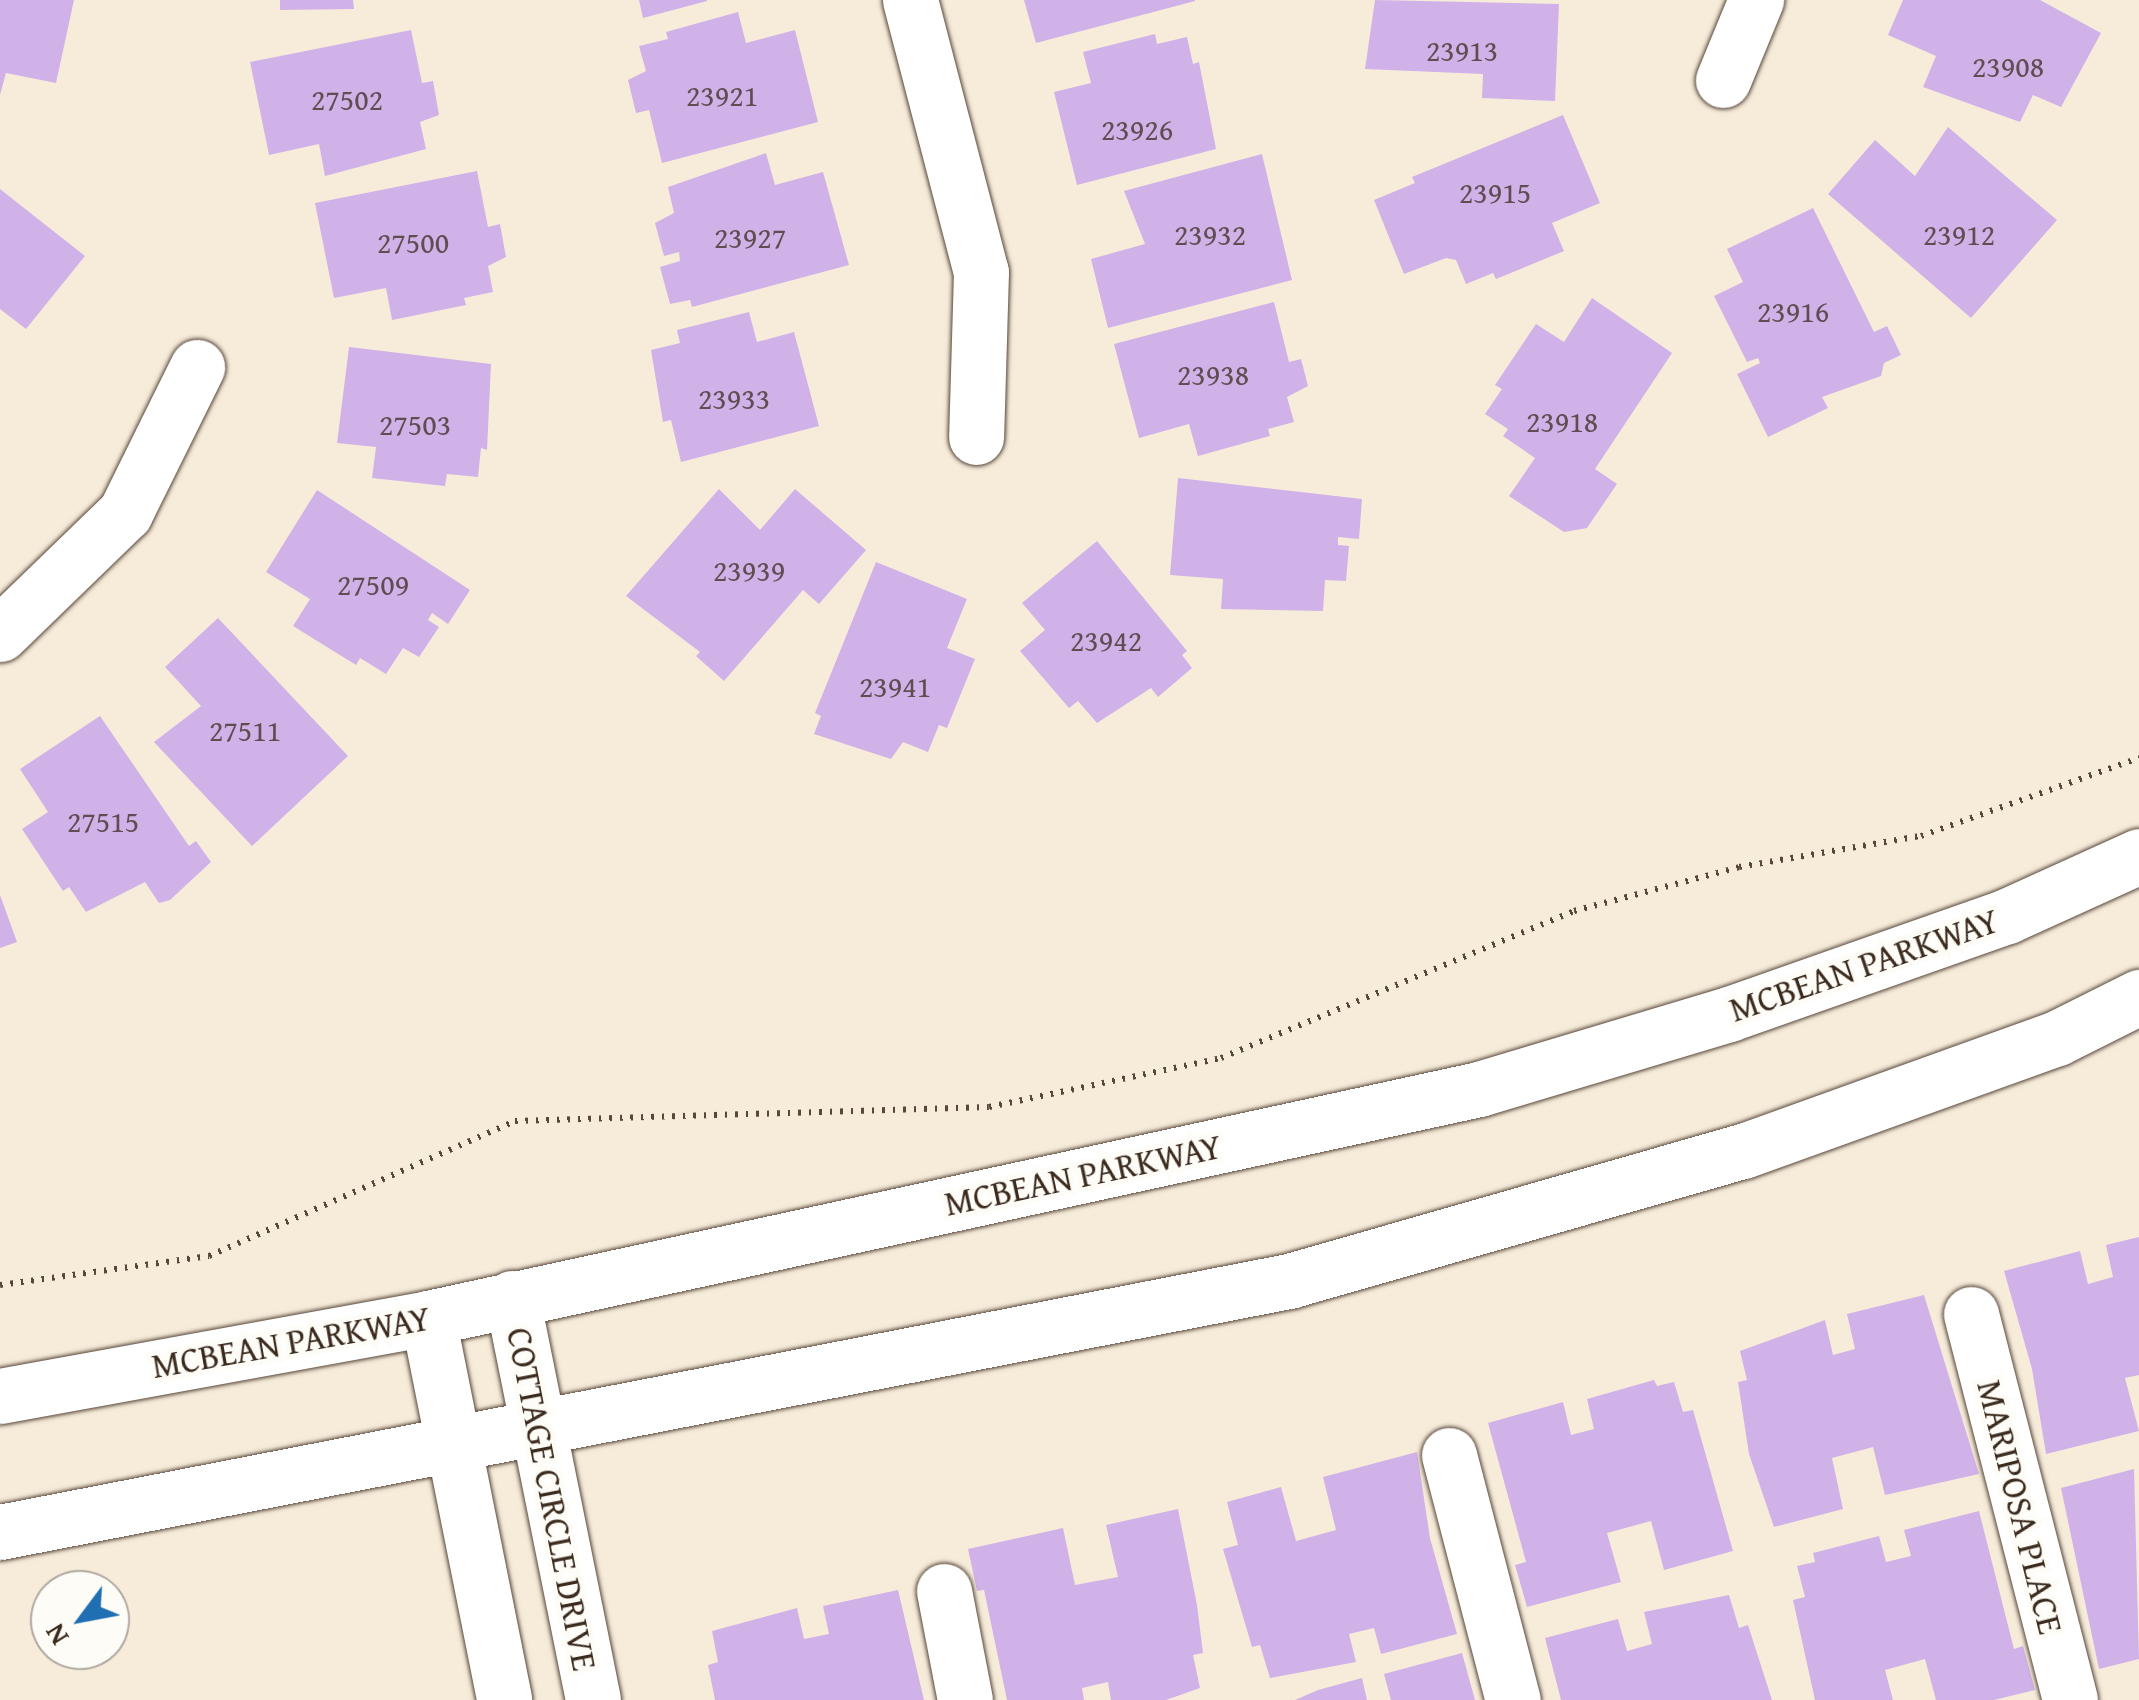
<!DOCTYPE html>
<html>
<head>
<meta charset="utf-8">
<style>
	body { margin:0 }
	#map { position:relative; width:2139px; height:1700px; overflow:hidden; background:#f7ecda; font-family:"Gentium Book Plus",serif }
	div>[style] { position:absolute }
	[style*='--x'] { left:calc(var(--x)*1px); top:calc(var(--y)*1px); width:calc(var(--w)*1px); rotate:calc(var(--a)*1deg) }
	.building>* { inset:0; background:#d0b2e9 }
	.path>* { height:6px; margin-top:-3px; transform-origin:0; background:repeating-linear-gradient(90deg,#57473a 0 2.5px,transparent 0 10.5px) }
	.roads { filter:drop-shadow(0 0 2px #57473a) drop-shadow(0 0 2px #57473a) }
	.minor>* { height:55px; margin:-27.5px; padding:0 27.5px; transform-origin:27.5px; border-radius:27.5px; background:#fff }
	.major>* { height:55px; margin:-27.5px; padding:0 27.5px; transform-origin:27.5px; border-radius:27.5px; background:#fff }
	span { translate:-50% -50%; white-space:nowrap; text-align:center; line-height:1.15; -webkit-text-stroke:10px #fdfcf7; paint-order:stroke }
	.number-label { font-size:30px; color:#604c51 }
	.number-label span { -webkit-text-stroke-width:0 }
	.street-label { font-size:35px; color:#3b2a1e }
	.north { position:absolute; left:30px; top:1570px; width:100px; height:100px; box-sizing:border-box; background:#fdfcf7; border:2px solid #afa8a0; border-radius:50%; rotate:238deg; font-size:28px; font-weight:700; line-height:40px; text-align:center; color:#3b2a1e }
	.north::after { content:''; display:block; margin:auto; width:35px; height:45px; background:#1f6fb2; clip-path:polygon(50% 0,100% 100%,50% 72%,0 100%) }
</style>
</head>
<body>
<div id="map">
	<div class="building">
		<div style="clip-path:polygon(0 0,74px 0,56px 83px,6px 73px,0 95px)"></div>
		<div style="clip-path:polygon(280px 0,353px 0,354px 9px,280px 10px)"></div>
		<div style="clip-path:polygon(639px 0,707px 0,707px 1px,643px 18px)"></div>
		<div style="clip-path:polygon(1024px 0,1195px 0,1195px 1px,1036px 43px)"></div>
		<div style="clip-path:polygon(1375px 0,1559px 4px,1555px 101px,1482px 98px,1483px 74px,1365px 69px)"></div>
		<div style="clip-path:polygon(1903px 0,2040px 0,2101px 33px,2061px 107px,2033px 95px,2020px 122px,1923px 87px,1936px 56px,1888px 35px)"></div>
		<div style="clip-path:polygon(738px 12px,746px 43px,795px 30px,818px 122px,662px 163px,649px 110px,636px 113px,628px 80px,646px 71px,639px 46px,668px 39px,666px 32px)"></div>
		<div style="clip-path:polygon(411px 30px,422px 83px,433px 81px,439px 115px,420px 122px,426px 149px,325px 176px,319px 144px,269px 155px,250px 62px)"></div>
		<div style="clip-path:polygon(1155px 34px,1157px 44px,1187px 37px,1193px 64px,1199px 62px,1216px 149px,1077px 185px,1054px 92px,1091px 83px,1083px 52px)"></div>
		<div style="clip-path:polygon(1563px 115px,1600px 203px,1552px 223px,1564px 251px,1496px 279px,1493px 273px,1466px 284px,1456px 260px,1446px 258px,1404px 274px,1374px 200px,1415px 183px,1412px 177px)"></div>
		<div style="clip-path:polygon(1948px 127px,2057px 220px,1971px 318px,1828px 194px,1875px 140px,1915px 176px)"></div>
		<div style="clip-path:polygon(766px 153px,775px 185px,823px 172px,849px 265px,692px 307px,690px 300px,670px 304px,660px 267px,680px 261px,679px 252px,664px 256px,655px 223px,674px 213px,668px 187px)"></div>
		<div style="clip-path:polygon(1262px 154px,1292px 280px,1108px 328px,1091px 259px,1145px 244px,1124px 191px)"></div>
		<div style="clip-path:polygon(477px 171px,488px 227px,500px 224px,506px 257px,488px 266px,493px 292px,464px 298px,466px 305px,392px 320px,386px 288px,334px 298px,315px 203px)"></div>
		<div style="clip-path:polygon(0 189px,85px 256px,26px 329px,0 309px)"></div>
		<div style="clip-path:polygon(1813px 208px,1874px 332px,1887px 326px,1901px 355px,1884px 363px,1881px 376px,1822px 397px,1828px 408px,1768px 437px,1737px 374px,1760px 363px,1758px 358px,1747px 362px,1714px 296px,1743px 282px,1727px 249px)"></div>
		<div style="clip-path:polygon(1592px 298px,1672px 353px,1595px 469px,1617px 484px,1587px 528px,1564px 532px,1509px 496px,1535px 458px,1503px 436px,1508px 429px,1485px 414px,1502px 389px,1495px 385px,1536px 324px,1564px 342px)"></div>
		<div style="clip-path:polygon(1274px 302px,1289px 362px,1301px 359px,1308px 386px,1287px 397px,1294px 422px,1268px 429px,1270px 436px,1198px 456px,1189px 424px,1139px 438px,1114px 344px)"></div>
		<div style="clip-path:polygon(749px 312px,757px 342px,794px 332px,819px 426px,681px 462px,671px 420px,663px 422px,651px 350px,680px 343px,677px 330px)"></div>
		<div style="clip-path:polygon(349px 347px,491px 364px,487px 450px,481px 448px,478px 477px,447px 474px,445px 486px,372px 478px,376px 447px,337px 443px)"></div>
		<div style="clip-path:polygon(1178px 478px,1362px 499px,1359px 539px,1338px 537px,1338px 545px,1349px 546px,1346px 581px,1325px 580px,1323px 611px,1221px 609px,1223px 579px,1170px 575px)"></div>
		<div style="clip-path:polygon(719px 489px,760px 530px,795px 489px,866px 550px,819px 604px,803px 590px,724px 681px,696px 656px,700px 652px,626px 596px)"></div>
		<div style="clip-path:polygon(317px 490px,470px 590px,448px 624px,432px 613px,428px 620px,439px 627px,419px 657px,403px 648px,386px 674px,360px 658px,356px 665px,293px 626px,310px 599px,266px 572px)"></div>
		<div style="clip-path:polygon(1097px 541px,1187px 651px,1182px 655px,1192px 668px,1158px 697px,1151px 688px,1097px 723px,1078px 701px,1069px 708px,1020px 651px,1045px 630px,1022px 603px)"></div>
		<div style="clip-path:polygon(876px 562px,967px 599px,947px 648px,975px 659px,947px 728px,939px 725px,928px 752px,903px 742px,891px 759px,814px 734px,821px 716px,815px 713px)"></div>
		<div style="clip-path:polygon(218px 618px,348px 756px,252px 846px,154px 742px,201px 706px,165px 667px)"></div>
		<div style="clip-path:polygon(100px 716px,189px 846px,196px 841px,211px 862px,170px 900px,159px 903px,145px 882px,86px 912px,69px 887px,63px 891px,22px 829px,48px 812px,20px 769px)"></div>
		<div style="clip-path:polygon(0 895px,17px 942px,0 948px)"></div>
		<div style="clip-path:polygon(2139px 1237px,2139px 1375px,2125px 1378px,2139px 1431px,2046px 1454px,2032px 1369px,2004px 1271px,2080px 1251px,2088px 1284px,2113px 1277px,2106px 1245px)"></div>
		<div style="clip-path:polygon(1924px 1295px,1979px 1474px,1885px 1495px,1873px 1447px,1832px 1458px,1843px 1509px,1774px 1527px,1749px 1454px,1738px 1382px,1747px 1380px,1740px 1351px,1825px 1320px,1833px 1355px,1855px 1349px,1847px 1314px)"></div>
		<div style="clip-path:polygon(1654px 1380px,1657px 1386px,1674px 1382px,1683px 1412px,1693px 1410px,1733px 1551px,1664px 1570px,1651px 1521px,1607px 1533px,1621px 1582px,1527px 1607px,1515px 1565px,1526px 1562px,1488px 1423px,1563px 1402px,1571px 1435px,1594px 1429px,1587px 1399px)"></div>
		<div style="clip-path:polygon(1417px 1452px,1430px 1538px,1457px 1634px,1381px 1654px,1374px 1628px,1349px 1634px,1356px 1662px,1270px 1678px,1260px 1645px,1252px 1647px,1223px 1549px,1238px 1545px,1227px 1502px,1281px 1487px,1296px 1541px,1336px 1530px,1323px 1477px)"></div>
		<div style="clip-path:polygon(2134px 1469px,2139px 1659px,2099px 1669px,2061px 1488px)"></div>
		<div style="clip-path:polygon(1178px 1509px,1197px 1605px,1203px 1653px,1193px 1655px,1200px 1688px,1166px 1700px,1111px 1700px,1108px 1682px,1082px 1688px,1084px 1700px,1007px 1700px,984px 1590px,977px 1591px,968px 1549px,1063px 1528px,1075px 1585px,1118px 1577px,1106px 1525px)"></div>
		<div style="clip-path:polygon(1979px 1511px,2014px 1649px,2023px 1646px,2035px 1690px,1994px 1700px,1936px 1700px,1925px 1659px,1885px 1670px,1893px 1700px,1815px 1700px,1793px 1600px,1805px 1597px,1797px 1566px,1815px 1562px,1813px 1553px,1879px 1536px,1886px 1562px,1911px 1556px,1904px 1530px)"></div>
		<div style="clip-path:polygon(898px 1590px,924px 1700px,715px 1700px,708px 1665px,718px 1662px,712px 1631px,797px 1608px,804px 1639px,829px 1634px,823px 1606px)"></div>
		<div style="clip-path:polygon(1729px 1595px,1739px 1628px,1748px 1625px,1772px 1700px,1561px 1700px,1545px 1638px,1618px 1619px,1627px 1651px,1652px 1644px,1644px 1612px)"></div>
		<div style="clip-path:polygon(1462px 1653px,1475px 1700px,1391px 1700px,1384px 1674px)"></div>
		<div style="clip-path:polygon(1362px 1678px,1367px 1700px,1295px 1700px,1318px 1690px)"></div>
	</div>
	<div class="path">
		<div style="--x:0;--y:1285;--w:211;--a:-7.9"></div>
		<div style="--x:209;--y:1256;--w:334;--a:-23.8"></div>
		<div style="--x:515;--y:1121;--w:474;--a:-1.7"></div>
		<div style="--x:989;--y:1107;--w:237;--a:-11.9"></div>
		<div style="--x:1221;--y:1058;--w:382;--a:-22.6"></div>
		<div style="--x:1574;--y:911;--w:171;--a:-14.9"></div>
		<div style="--x:1739;--y:867;--w:185;--a:-9.7"></div>
		<div style="--x:1921;--y:836;--w:232;--a:-19.7"></div>
	</div>
	<div class="roads">
		<div class="minor">
			<div style="--x:910;--y:0;--w:281;--a:75.4"></div>
			<div style="--x:981;--y:272;--w:165;--a:91.7"></div>
			<div style="--x:1723;--y:80;--w:87;--a:-67.6"></div>
			<div style="--x:0;--y:634;--w:174;--a:-44.1"></div>
			<div style="--x:125;--y:513;--w:163;--a:-63.7"></div>
			<div style="--x:512;--y:1298;--w:410;--a:78.6"></div>
			<div style="--x:1971;--y:1314;--w:398;--a:75.6"></div>
			<div style="--x:428;--y:1318;--w:389;--a:78.7"></div>
			<div style="--x:1449;--y:1455;--w:253;--a:75.4"></div>
			<div style="--x:944;--y:1591;--w:111;--a:79.1"></div>
		</div>
		<div class="major">
			<div style="--x:0;--y:1396;--w:435;--a:-10.3"></div>
			<div style="--x:428;--y:1318;--w:1076;--a:-12.29"></div>
			<div style="--x:1479;--y:1089;--w:261;--a:-16.7"></div>
			<div style="--x:1729;--y:1014;--w:295;--a:-19.4"></div>
			<div style="--x:2007;--y:916;--w:145;--a:-24.4"></div>
			<div style="--x:0;--y:1532;--w:1313;--a:-11.02"></div>
			<div style="--x:1289;--y:1281;--w:472;--a:-16"></div>
			<div style="--x:1743;--y:1151;--w:334;--a:-19.8"></div>
			<div style="--x:2057;--y:1038;--w:92;--a:-26.6"></div>
		</div>
	</div>
	<div class="number-label">
		<span style="left:1462px;top:50px">23913</span>
		<span style="left:2008px;top:66px">23908</span>
		<span style="left:722px;top:95px">23921</span>
		<span style="left:347px;top:99px">27502</span>
		<span style="left:1137px;top:129px">23926</span>
		<span style="left:1495px;top:192px">23915</span>
		<span style="left:1210px;top:234px">23932</span>
		<span style="left:1959px;top:234px">23912</span>
		<span style="left:750px;top:237px">23927</span>
		<span style="left:413px;top:242px">27500</span>
		<span style="left:1793px;top:311px">23916</span>
		<span style="left:1213px;top:374px">23938</span>
		<span style="left:734px;top:398px">23933</span>
		<span style="left:1562px;top:421px">23918</span>
		<span style="left:415px;top:424px">27503</span>
		<span style="left:749px;top:570px">23939</span>
		<span style="left:373px;top:584px">27509</span>
		<span style="left:1106px;top:640px">23942</span>
		<span style="left:895px;top:686px">23941</span>
		<span style="left:245px;top:730px">27511</span>
		<span style="left:103px;top:821px">27515</span>
	</div>
	<div class="street-label">
		<span style="left:1864px;top:965px;rotate:-19deg">MCBEAN PARKWAY</span>
		<span style="left:1083px;top:1175px;rotate:-12deg">MCBEAN PARKWAY</span>
		<span style="left:291px;top:1342px;rotate:-10deg">MCBEAN PARKWAY</span>
		<span style="left:552px;top:1499px;rotate:79deg">COTTAGE CIRCLE DRIVE</span>
		<span style="left:2020px;top:1507px;rotate:76deg">MARIPOSA PLACE</span>
	</div>
	<div class="north">N</div>
</div>
</body>
</html>
